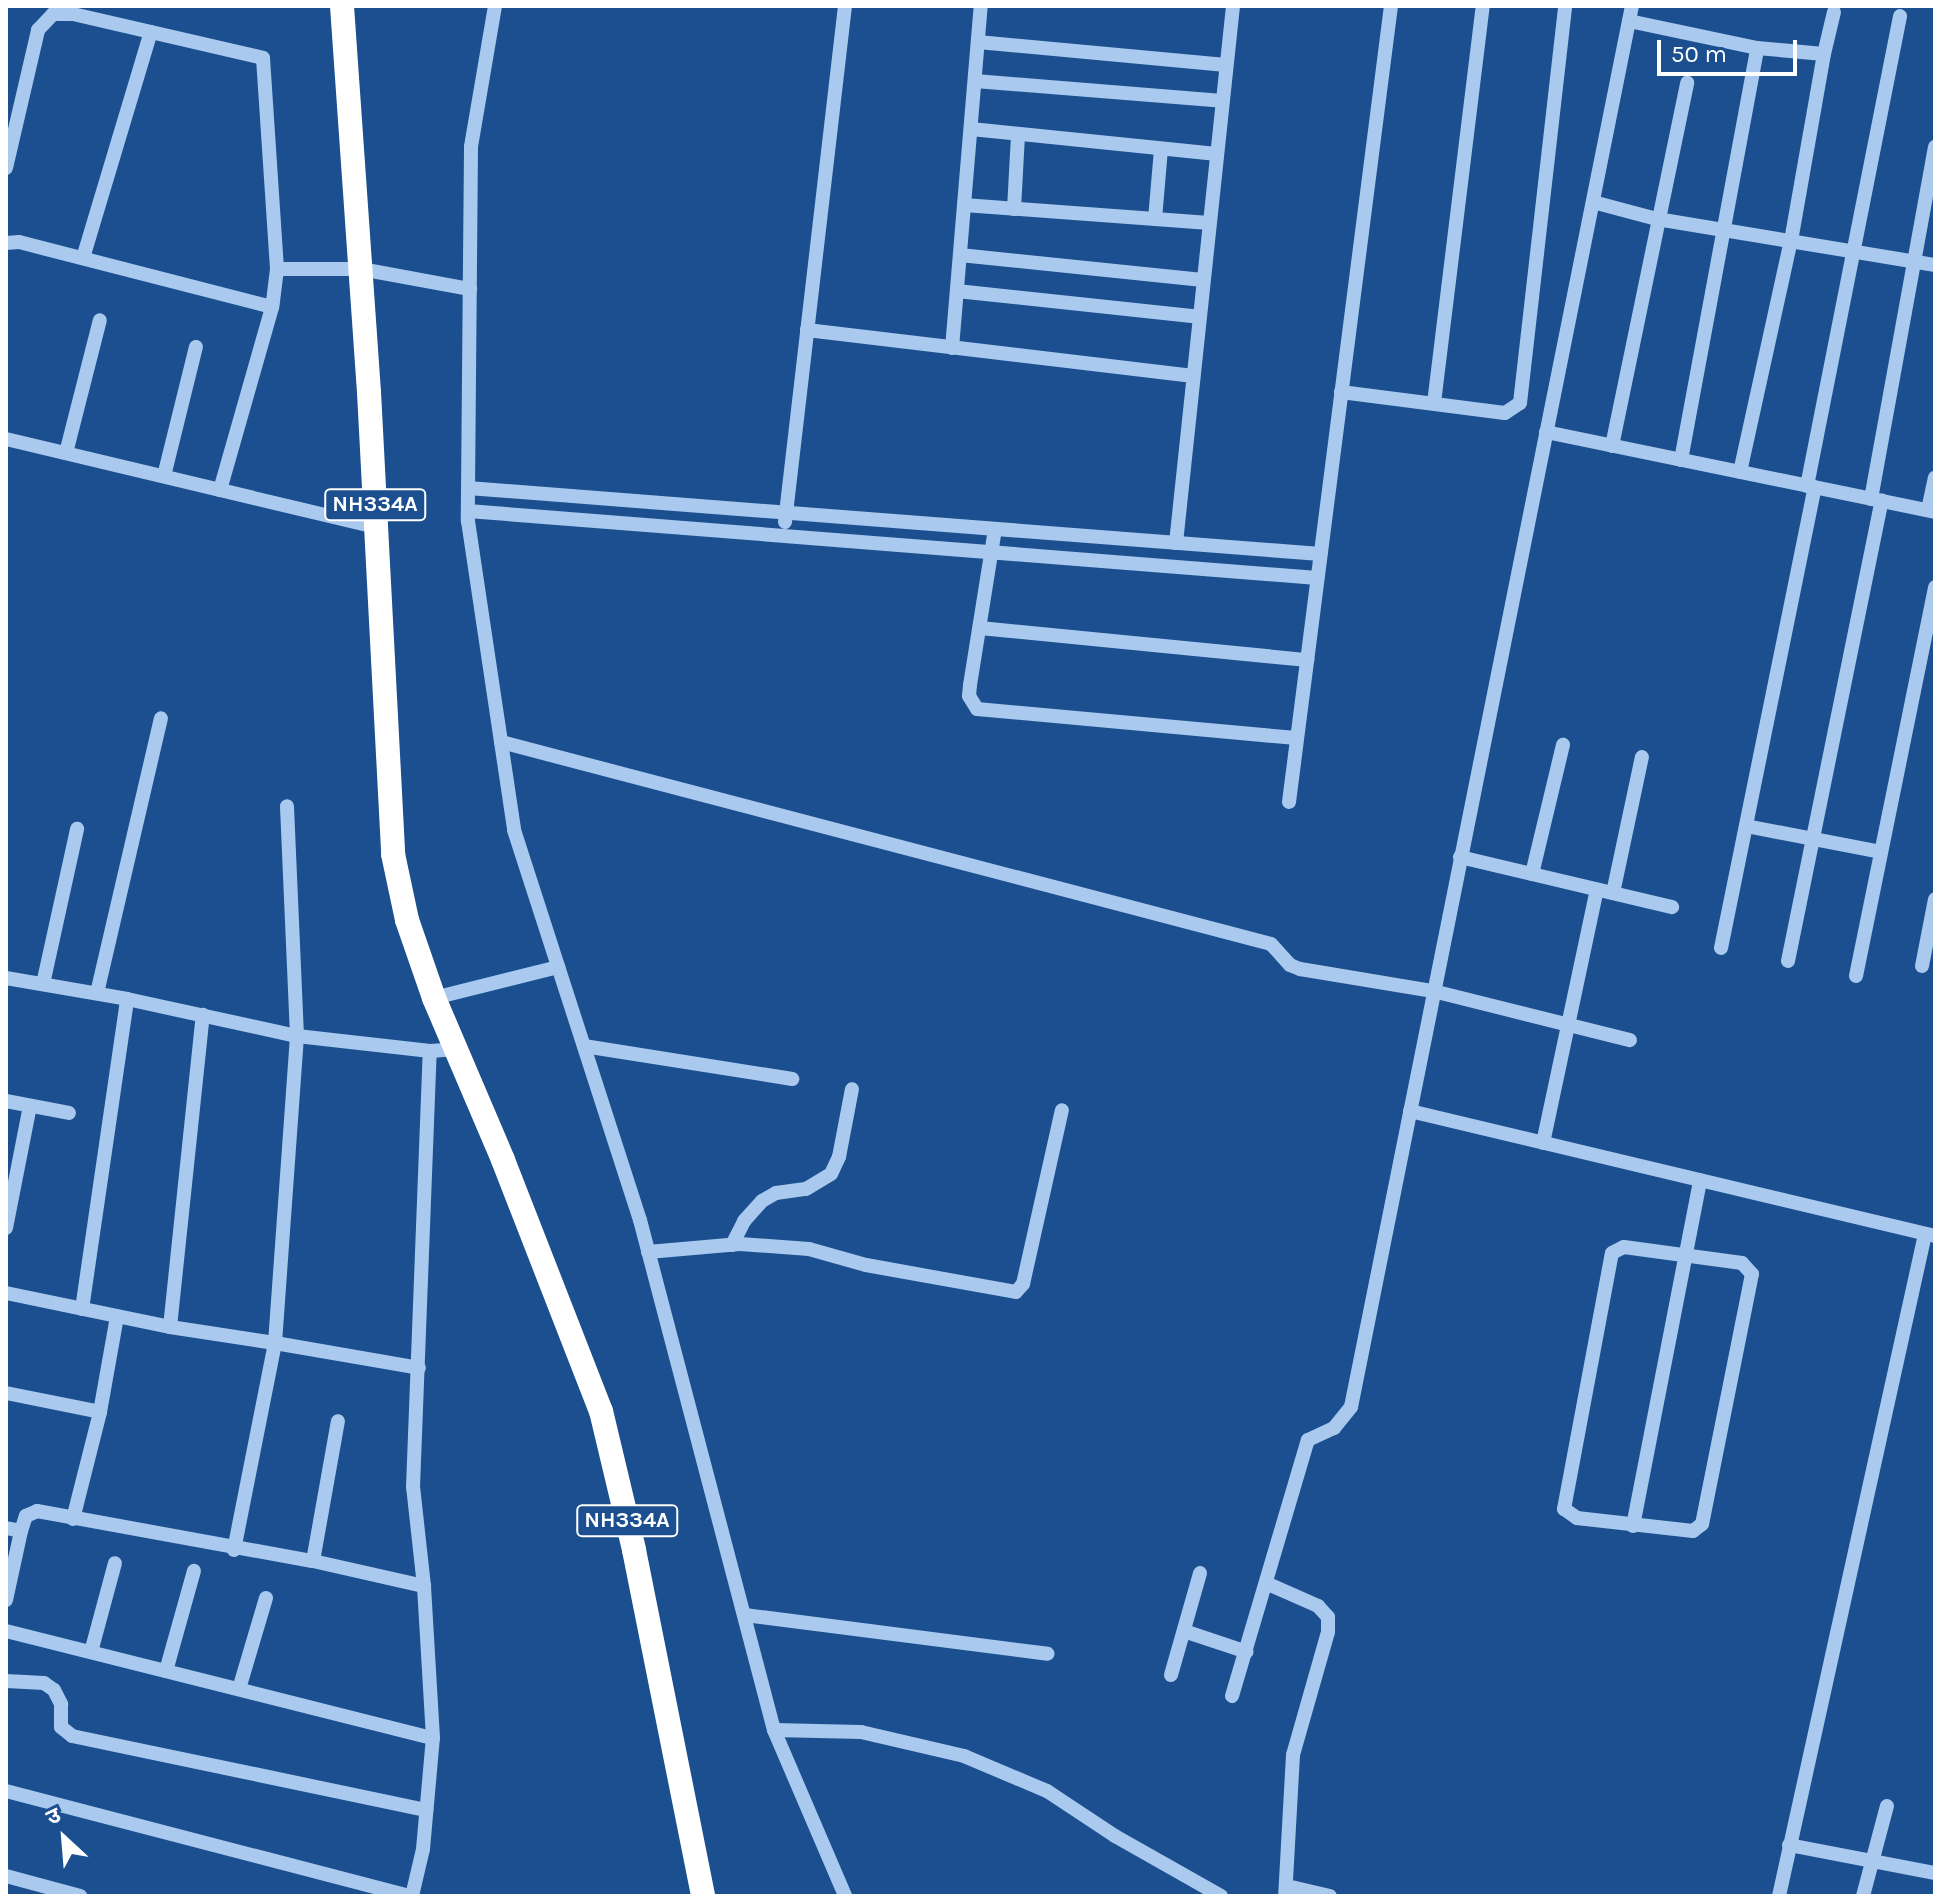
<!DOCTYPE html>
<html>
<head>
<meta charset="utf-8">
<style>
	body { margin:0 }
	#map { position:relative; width:1941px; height:1902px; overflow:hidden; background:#1b4f8f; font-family:Karla,"Noto Sans Devanagari",sans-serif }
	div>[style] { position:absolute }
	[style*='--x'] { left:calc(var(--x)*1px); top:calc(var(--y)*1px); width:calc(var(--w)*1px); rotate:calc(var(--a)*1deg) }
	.minor>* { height:14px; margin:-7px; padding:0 7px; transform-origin:7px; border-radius:7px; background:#a9c9ee }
	.highway>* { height:24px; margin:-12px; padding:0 12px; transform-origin:12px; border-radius:12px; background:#fff }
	span { translate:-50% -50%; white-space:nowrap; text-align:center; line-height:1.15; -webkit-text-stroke:6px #1b4f8f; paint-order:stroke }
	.shield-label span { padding:2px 6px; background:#1b4f8f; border:2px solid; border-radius:6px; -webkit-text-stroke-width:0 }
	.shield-label { font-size:22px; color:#fff; font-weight:700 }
	.frame { position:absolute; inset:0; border:8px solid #fff; pointer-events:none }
	.north { position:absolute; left:24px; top:1798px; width:80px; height:80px; -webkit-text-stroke:6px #1b4f8f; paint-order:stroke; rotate:334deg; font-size:22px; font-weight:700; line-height:32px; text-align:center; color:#fff }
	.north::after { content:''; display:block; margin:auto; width:28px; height:36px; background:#fff; clip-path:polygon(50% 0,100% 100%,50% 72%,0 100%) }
	.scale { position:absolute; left:1657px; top:40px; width:140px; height:36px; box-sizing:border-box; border:4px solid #fff; border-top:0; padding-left:10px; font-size:24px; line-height:28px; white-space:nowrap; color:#fff; -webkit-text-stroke:6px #1b4f8f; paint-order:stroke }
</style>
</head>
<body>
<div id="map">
	<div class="minor">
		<div style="--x:495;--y:6;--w:143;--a:99.7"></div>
		<div style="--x:471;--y:147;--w:374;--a:90.5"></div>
		<div style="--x:468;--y:521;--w:312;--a:81.5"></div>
		<div style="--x:514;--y:830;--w:410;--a:72.1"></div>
		<div style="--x:640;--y:1220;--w:527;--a:75.28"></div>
		<div style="--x:774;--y:1730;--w:181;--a:66.8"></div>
		<div style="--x:1629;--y:21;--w:131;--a:11.9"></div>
		<div style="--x:1757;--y:48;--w:67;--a:5.1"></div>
		<div style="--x:1824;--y:54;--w:43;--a:-76.6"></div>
		<div style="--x:978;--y:42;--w:249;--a:5.3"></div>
		<div style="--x:975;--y:81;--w:248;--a:4.6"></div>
		<div style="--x:971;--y:129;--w:247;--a:5.8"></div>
		<div style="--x:6;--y:168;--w:142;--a:-76.9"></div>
		<div style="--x:38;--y:30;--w:22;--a:-47"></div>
		<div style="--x:53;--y:14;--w:20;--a:0"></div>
		<div style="--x:73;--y:14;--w:195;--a:13"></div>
		<div style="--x:263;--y:58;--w:211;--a:86.2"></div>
		<div style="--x:277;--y:269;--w:38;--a:97"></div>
		<div style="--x:272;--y:307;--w:261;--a:-165.6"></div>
		<div style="--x:19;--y:242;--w:13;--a:176"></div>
		<div style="--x:1593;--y:202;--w:66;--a:14.9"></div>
		<div style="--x:1657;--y:219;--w:282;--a:9.4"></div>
		<div style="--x:964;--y:205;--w:246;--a:4.2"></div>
		<div style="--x:1014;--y:209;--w:75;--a:-86.9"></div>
		<div style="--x:1155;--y:219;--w:70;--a:-85.1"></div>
		<div style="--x:960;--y:255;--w:244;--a:5.9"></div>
		<div style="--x:83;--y:258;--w:236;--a:-73.3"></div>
		<div style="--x:277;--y:269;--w:84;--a:0"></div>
		<div style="--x:361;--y:269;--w:111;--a:10.4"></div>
		<div style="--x:957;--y:291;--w:243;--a:6.1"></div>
		<div style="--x:807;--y:330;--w:389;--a:6.8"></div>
		<div style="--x:952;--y:348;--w:343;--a:-85.2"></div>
		<div style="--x:1341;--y:392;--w:165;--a:7.3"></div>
		<div style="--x:1505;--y:413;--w:18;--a:-34"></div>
		<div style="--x:1520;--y:403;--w:400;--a:-83.5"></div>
		<div style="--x:1434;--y:403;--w:400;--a:-83"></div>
		<div style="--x:1546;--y:432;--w:397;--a:11.6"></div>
		<div style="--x:6;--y:439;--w:380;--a:13.4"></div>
		<div style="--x:1612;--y:446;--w:371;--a:-78.3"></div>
		<div style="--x:66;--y:453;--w:137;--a:-75.7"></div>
		<div style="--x:1681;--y:460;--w:419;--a:-79.5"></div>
		<div style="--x:1740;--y:472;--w:237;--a:-77.6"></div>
		<div style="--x:1791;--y:241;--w:190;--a:-80"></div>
		<div style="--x:164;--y:476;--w:133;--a:-76.1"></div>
		<div style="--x:1807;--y:486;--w:479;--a:-78.8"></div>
		<div style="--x:468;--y:488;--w:855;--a:4.43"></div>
		<div style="--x:220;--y:490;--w:190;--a:-74.1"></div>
		<div style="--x:1871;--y:499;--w:358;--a:-79.7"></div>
		<div style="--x:1928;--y:510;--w:33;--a:-78"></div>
		<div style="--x:468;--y:511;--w:852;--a:4.51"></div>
		<div style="--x:785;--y:522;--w:519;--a:-83.37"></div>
		<div style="--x:995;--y:529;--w:158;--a:99.1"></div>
		<div style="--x:970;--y:685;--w:11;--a:95"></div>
		<div style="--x:969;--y:696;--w:15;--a:58"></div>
		<div style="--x:977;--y:709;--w:321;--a:5.2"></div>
		<div style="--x:1176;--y:543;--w:540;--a:-83.94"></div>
		<div style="--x:980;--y:628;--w:329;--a:5.6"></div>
		<div style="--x:501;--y:742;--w:796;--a:14.7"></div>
		<div style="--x:1271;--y:944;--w:28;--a:48"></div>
		<div style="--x:1290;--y:965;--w:11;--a:22"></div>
		<div style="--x:1300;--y:969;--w:135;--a:9.4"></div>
		<div style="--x:1433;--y:991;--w:203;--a:14"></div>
		<div style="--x:1289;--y:802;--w:803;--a:-82.7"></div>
		<div style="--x:1746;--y:826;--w:137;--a:10.9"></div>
		<div style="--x:1460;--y:857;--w:218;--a:13.3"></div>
		<div style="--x:1532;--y:874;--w:133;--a:-76.5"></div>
		<div style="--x:1613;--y:893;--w:139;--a:-78"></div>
		<div style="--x:1721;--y:948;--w:470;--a:-78.5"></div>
		<div style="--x:1788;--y:961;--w:470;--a:-78.5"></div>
		<div style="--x:1922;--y:966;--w:68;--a:-79"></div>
		<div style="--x:1856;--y:976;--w:397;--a:-78.5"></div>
		<div style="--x:6;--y:978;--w:123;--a:9.8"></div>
		<div style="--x:127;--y:999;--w:174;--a:12.3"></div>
		<div style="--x:297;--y:1036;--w:134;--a:6.4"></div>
		<div style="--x:430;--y:1051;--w:27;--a:-4"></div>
		<div style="--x:43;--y:984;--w:159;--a:-77.6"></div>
		<div style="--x:97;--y:993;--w:282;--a:-76.9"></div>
		<div style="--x:434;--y:998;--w:128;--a:-14"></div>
		<div style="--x:584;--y:1046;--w:211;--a:9"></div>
		<div style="--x:6;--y:1101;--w:64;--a:10.8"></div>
		<div style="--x:1410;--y:1111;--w:540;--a:13.39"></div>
		<div style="--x:1543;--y:1143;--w:259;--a:-78"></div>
		<div style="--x:6;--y:1228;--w:124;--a:-78.9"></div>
		<div style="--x:732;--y:1245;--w:27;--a:-63"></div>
		<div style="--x:744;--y:1221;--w:27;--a:-48"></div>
		<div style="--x:762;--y:1201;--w:16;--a:-30"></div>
		<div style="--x:776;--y:1193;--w:30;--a:-8"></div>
		<div style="--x:806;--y:1189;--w:29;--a:-31"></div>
		<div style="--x:831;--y:1174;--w:19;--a:-65"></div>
		<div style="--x:839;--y:1157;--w:69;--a:-79.2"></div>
		<div style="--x:1624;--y:1247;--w:119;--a:7.7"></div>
		<div style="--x:1742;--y:1263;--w:15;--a:48"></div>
		<div style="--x:1752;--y:1274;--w:255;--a:101.3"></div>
		<div style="--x:1702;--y:1524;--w:11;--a:142"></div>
		<div style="--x:1693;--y:1531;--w:117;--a:-173.6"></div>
		<div style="--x:1577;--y:1518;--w:16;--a:-145"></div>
		<div style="--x:1564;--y:1509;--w:260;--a:-79.4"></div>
		<div style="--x:1612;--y:1253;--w:13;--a:-27"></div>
		<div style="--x:648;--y:1252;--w:92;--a:-5"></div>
		<div style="--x:740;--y:1244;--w:69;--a:4.1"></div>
		<div style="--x:809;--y:1249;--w:59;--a:15.7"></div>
		<div style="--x:866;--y:1265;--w:152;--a:10.2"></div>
		<div style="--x:1016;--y:1292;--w:11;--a:-49"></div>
		<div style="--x:1023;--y:1284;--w:178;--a:-77.4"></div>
		<div style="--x:6;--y:1293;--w:167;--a:11.7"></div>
		<div style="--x:170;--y:1327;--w:106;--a:8.7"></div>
		<div style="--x:275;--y:1343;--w:308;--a:-85.9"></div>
		<div style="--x:297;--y:1036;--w:230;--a:-92.5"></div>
		<div style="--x:82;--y:1309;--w:313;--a:-81.7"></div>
		<div style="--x:170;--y:1327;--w:314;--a:-84"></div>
		<div style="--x:6;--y:1393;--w:96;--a:11.4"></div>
		<div style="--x:100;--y:1412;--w:97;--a:-79.9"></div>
		<div style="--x:73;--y:1519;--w:110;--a:-75.8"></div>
		<div style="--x:1633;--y:1526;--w:352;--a:-79"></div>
		<div style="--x:6;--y:1528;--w:15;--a:11"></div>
		<div style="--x:21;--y:1531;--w:16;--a:-72"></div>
		<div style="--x:26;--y:1516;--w:12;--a:-24"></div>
		<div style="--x:37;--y:1511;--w:280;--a:10.3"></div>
		<div style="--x:313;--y:1561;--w:114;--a:12.7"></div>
		<div style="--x:234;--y:1550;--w:211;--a:-78.8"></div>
		<div style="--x:275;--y:1343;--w:146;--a:9.8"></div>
		<div style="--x:313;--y:1561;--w:142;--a:-79.9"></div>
		<div style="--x:1268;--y:1584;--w:55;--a:23.7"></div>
		<div style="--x:1318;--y:1606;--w:15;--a:48"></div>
		<div style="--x:1328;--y:1617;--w:15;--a:90"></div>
		<div style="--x:1328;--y:1632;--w:128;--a:105.9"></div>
		<div style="--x:1293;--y:1755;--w:141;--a:93.2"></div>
		<div style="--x:6;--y:1600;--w:71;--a:-77.7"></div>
		<div style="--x:745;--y:1615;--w:305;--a:7.3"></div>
		<div style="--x:6;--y:1631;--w:440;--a:14.1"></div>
		<div style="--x:1184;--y:1631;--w:66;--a:18.4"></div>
		<div style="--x:91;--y:1652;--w:92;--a:-74.9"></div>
		<div style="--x:166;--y:1671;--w:104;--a:-74.4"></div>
		<div style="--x:1171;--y:1675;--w:106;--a:-74.1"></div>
		<div style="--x:6;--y:1681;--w:38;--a:3"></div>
		<div style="--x:44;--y:1683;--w:12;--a:35"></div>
		<div style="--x:54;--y:1690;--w:16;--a:63"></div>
		<div style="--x:61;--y:1704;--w:23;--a:90"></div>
		<div style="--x:61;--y:1727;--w:14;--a:39"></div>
		<div style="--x:72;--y:1736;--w:362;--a:11.8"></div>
		<div style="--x:239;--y:1689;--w:95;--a:-73.5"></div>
		<div style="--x:1232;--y:1696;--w:267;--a:-73.5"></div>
		<div style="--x:1308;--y:1440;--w:29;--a:-25"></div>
		<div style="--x:1334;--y:1428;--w:27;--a:-51"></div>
		<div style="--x:1351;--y:1407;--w:1429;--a:-78.66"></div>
		<div style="--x:774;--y:1730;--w:87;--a:1.3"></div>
		<div style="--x:861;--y:1732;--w:106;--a:13.1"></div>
		<div style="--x:964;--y:1756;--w:90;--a:22.9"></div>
		<div style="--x:1047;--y:1791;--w:82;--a:33.5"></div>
		<div style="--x:1115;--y:1836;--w:122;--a:29.5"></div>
		<div style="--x:6;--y:1791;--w:416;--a:14.6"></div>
		<div style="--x:1789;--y:1845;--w:149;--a:10.9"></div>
		<div style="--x:6;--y:1876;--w:77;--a:15.1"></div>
		<div style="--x:1287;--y:1886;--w:44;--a:13.1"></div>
		<div style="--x:412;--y:1896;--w:48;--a:-76.8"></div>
		<div style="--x:423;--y:1849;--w:111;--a:-84.9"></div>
		<div style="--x:433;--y:1738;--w:152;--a:-93.4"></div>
		<div style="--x:424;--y:1586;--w:100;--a:-96.3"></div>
		<div style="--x:413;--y:1487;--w:436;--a:-87.8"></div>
		<div style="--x:1779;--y:1896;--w:678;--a:-77.56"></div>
		<div style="--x:1863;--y:1896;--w:93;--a:-75.1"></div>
	</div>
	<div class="highway">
		<div style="--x:342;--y:6;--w:387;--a:86"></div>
		<div style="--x:369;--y:392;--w:463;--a:87"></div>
		<div style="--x:393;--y:854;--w:67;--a:78"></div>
		<div style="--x:407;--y:920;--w:83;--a:70.9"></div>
		<div style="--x:434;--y:998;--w:176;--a:66.9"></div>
		<div style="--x:503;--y:1160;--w:269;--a:68.7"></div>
		<div style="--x:601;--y:1411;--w:143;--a:76.6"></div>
		<div style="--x:634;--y:1550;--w:353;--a:78.7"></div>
	</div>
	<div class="shield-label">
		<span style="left:375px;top:505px">NH334A</span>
		<span style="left:627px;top:1521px">NH334A</span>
	</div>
	<div class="frame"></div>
	<div class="north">उ</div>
	<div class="scale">50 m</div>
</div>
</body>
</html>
